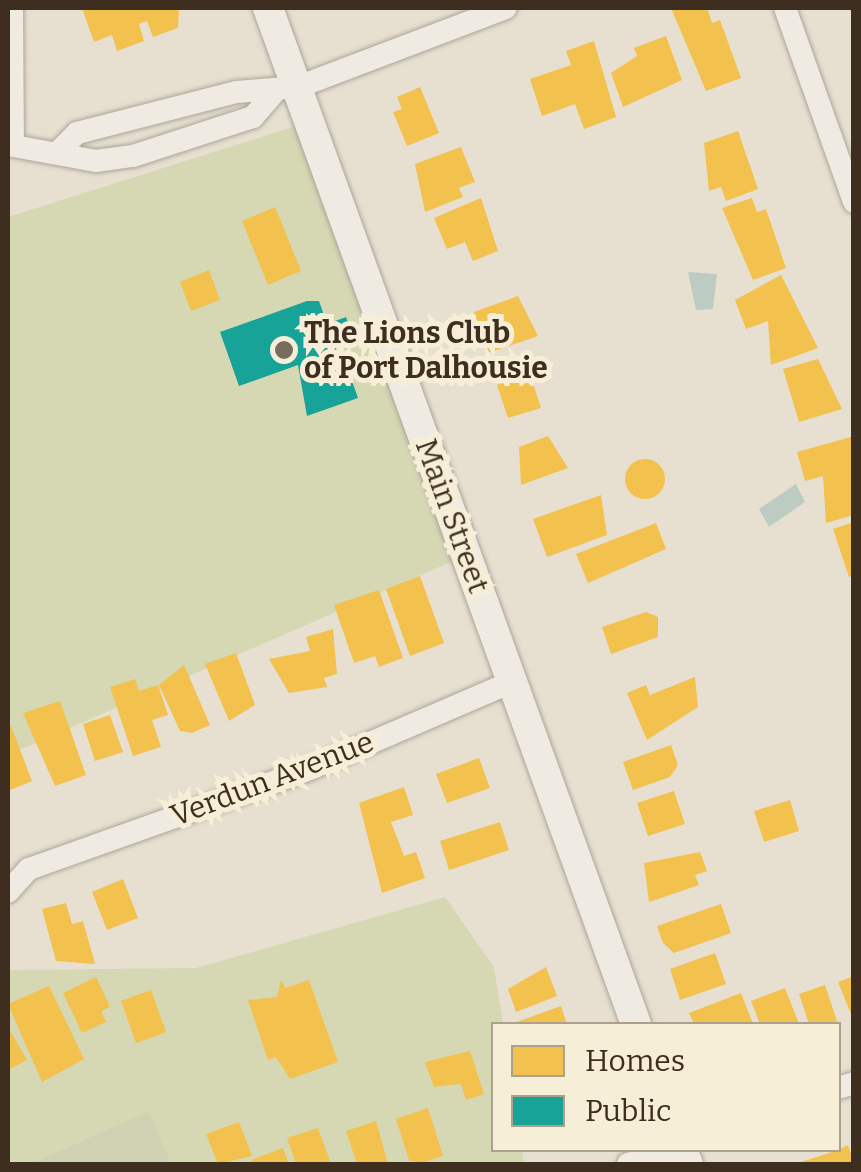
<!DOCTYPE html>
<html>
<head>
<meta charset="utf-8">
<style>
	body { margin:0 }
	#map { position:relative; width:861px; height:1172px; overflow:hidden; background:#e7e0d1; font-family:Bitter,serif }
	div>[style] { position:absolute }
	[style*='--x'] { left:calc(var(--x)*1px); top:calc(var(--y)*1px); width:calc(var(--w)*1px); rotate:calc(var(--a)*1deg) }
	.green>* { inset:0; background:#d6d7b3 }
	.cemetery>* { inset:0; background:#d1d1b3 }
	.water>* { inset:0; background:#bcccc2 }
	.homes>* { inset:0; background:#f2c14e }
	.round { border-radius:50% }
	.public>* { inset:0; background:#17a398 }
	.roads { filter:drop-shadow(0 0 2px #ada599) drop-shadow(0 0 2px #ada599) }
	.street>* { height:22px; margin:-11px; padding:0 11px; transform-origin:11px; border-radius:11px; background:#efebe3 }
	.secondary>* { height:30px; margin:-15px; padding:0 15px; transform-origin:15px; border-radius:15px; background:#efebe3 }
	.dots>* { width:28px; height:28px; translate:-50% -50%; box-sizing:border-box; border:5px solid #f7eed8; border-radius:50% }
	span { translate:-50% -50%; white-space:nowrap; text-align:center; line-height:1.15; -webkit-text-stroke:10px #f7eed8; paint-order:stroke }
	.poi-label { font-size:30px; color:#3d2e20; font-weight:700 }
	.left { translate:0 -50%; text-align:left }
	.street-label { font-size:30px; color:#3d2e20 }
	.frame { position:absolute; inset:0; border:10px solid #3d2e20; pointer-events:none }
	.legend { position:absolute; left:491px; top:1022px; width:350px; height:130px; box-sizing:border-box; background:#f7eed8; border:2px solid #ada18e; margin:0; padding:12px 18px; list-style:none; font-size:30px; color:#3d2e20 }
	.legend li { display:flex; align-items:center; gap:20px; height:50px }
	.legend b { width:50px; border:2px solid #ada18e }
</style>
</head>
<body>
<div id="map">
	<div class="green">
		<div style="clip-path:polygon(309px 122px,469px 554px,8px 755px,8px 217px)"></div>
		<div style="clip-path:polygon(445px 897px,494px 967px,503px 1024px,493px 1024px,493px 1150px,522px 1150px,524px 1164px,8px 1164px,8px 970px,196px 968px)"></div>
	</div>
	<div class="cemetery">
		<div style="clip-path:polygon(149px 1111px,171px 1164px,26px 1164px,42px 1159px)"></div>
	</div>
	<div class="water">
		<div style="clip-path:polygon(688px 272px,717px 274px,713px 309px,696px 310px)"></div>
		<div style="clip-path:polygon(796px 484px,805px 502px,769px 527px,759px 509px)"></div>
	</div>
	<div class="homes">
		<div style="clip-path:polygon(82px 8px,179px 8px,178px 28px,153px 37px,147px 21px,139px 24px,144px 41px,117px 51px,112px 35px,94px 42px)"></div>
		<div style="clip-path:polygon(671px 8px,707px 8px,712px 23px,720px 20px,741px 78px,706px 91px)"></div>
		<div style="clip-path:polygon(666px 36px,682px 80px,623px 107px,611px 73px,637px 56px,634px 48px)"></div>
		<div style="clip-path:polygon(594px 41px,616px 117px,584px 129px,575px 104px,542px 116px,530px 79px,571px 65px,566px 51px)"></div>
		<div style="clip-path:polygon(420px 87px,439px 133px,407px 146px,393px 112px,402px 109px,397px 97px)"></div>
		<div style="clip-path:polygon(738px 131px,758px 189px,726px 201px,721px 187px,709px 191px,704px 143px)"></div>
		<div style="clip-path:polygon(461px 147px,475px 182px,459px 188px,463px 197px,425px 212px,415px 164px)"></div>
		<div style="clip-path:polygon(481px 198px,498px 251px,473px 261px,465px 242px,447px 249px,434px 218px)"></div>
		<div style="clip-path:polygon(752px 198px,757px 212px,766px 209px,786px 268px,753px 280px,722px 208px)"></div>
		<div style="clip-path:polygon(275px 207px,301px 271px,268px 285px,242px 221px)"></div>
		<div style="clip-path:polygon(209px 270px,220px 300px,191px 311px,180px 282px)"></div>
		<div style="clip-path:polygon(781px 275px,818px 348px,771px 365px,768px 321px,746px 329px,735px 300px)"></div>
		<div style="clip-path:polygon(518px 296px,538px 336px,488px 353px,474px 312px)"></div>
		<div style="clip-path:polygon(818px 359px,842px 409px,799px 422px,783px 369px)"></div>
		<div style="clip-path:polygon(530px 374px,541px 408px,508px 418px,497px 385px)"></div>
		<div style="clip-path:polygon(548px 436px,568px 468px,521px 485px,519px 447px)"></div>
		<div style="clip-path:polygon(851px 437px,854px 515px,826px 523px,823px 476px,805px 481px,797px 452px)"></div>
		<div class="round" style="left:625px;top:459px;width:40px;height:40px"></div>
		<div style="clip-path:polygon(601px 495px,607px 535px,547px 557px,533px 519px)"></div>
		<div style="clip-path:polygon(854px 522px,854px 575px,849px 577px,833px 529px)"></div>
		<div style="clip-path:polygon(656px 523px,666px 549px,588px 583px,576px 554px)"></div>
		<div style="clip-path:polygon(420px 576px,444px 643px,410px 656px,386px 589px)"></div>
		<div style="clip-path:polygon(379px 590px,403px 658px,379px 667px,375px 656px,354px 663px,334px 605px)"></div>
		<div style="clip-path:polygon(646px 612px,658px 617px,658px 637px,611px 654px,602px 627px)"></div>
		<div style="clip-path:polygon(333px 629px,337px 674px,324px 678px,327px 687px,289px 693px,269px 659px,310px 651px,306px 637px)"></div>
		<div style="clip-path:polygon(236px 653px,255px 705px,229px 721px,205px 664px)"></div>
		<div style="clip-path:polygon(184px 665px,210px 725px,192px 733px,180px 731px,159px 685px)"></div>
		<div style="clip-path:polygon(695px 677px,698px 707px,647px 740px,627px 693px,646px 685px,650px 695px)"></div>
		<div style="clip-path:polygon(135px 679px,139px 691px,158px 685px,168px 715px,152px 720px,161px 747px,133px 756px,110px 687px)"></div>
		<div style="clip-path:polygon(60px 701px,86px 775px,55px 786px,23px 713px)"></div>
		<div style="clip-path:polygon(110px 715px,123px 752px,95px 761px,83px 724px)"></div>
		<div style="clip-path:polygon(11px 726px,32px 781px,8px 791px,8px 728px)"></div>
		<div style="clip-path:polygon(671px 745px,678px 765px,670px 777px,633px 790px,623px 762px)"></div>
		<div style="clip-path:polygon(479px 758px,490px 788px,447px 803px,436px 774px)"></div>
		<div style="clip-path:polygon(404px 787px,413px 815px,391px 822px,404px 856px,416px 852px,425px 878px,382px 893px,359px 803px)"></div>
		<div style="clip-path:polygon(674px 791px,685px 824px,648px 836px,637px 803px)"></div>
		<div style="clip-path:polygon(790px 800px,799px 831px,764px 842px,754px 811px)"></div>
		<div style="clip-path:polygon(500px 822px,509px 850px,449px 870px,440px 841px)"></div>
		<div style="clip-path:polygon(700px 852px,707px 871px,695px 875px,699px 885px,649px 902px,644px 863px)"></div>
		<div style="clip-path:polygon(123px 879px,138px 918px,107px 930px,92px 892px)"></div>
		<div style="clip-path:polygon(66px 903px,72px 924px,83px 921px,95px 964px,56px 961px,42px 909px)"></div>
		<div style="clip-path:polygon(721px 904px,731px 933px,674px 953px,663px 943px,657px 926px)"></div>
		<div style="clip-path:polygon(715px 953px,726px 984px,680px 1000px,670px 969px)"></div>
		<div style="clip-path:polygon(546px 967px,557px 996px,516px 1012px,508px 989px)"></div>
		<div style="clip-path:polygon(854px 976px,854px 1019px,853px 1019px,838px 982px)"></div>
		<div style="clip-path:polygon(96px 977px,110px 1007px,101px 1011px,106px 1022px,82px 1033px,63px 993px)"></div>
		<div style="clip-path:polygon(281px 980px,285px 988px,309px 980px,338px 1062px,290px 1079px,276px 1057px,268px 1060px,248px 1000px,277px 997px)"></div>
		<div style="clip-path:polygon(825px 985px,838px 1024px,809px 1024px,799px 994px)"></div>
		<div style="clip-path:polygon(49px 986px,84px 1059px,42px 1082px,8px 1004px)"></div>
		<div style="clip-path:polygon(785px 988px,799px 1024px,760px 1024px,751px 1001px)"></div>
		<div style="clip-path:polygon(151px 990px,166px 1032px,136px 1043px,121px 1001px)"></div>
		<div style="clip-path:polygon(741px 993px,753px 1024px,694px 1024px,689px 1013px)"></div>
		<div style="clip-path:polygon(561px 1006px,567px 1024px,511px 1024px)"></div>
		<div style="clip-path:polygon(8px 1027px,27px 1060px,8px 1070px)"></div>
		<div style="clip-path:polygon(470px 1051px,484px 1094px,466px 1100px,461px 1084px,434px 1087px,425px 1062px)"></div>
		<div style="clip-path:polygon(428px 1108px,443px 1156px,421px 1163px,409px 1160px,396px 1119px)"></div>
		<div style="clip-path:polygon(376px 1121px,388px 1164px,357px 1164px,346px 1131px)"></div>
		<div style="clip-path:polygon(239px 1122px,252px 1156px,218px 1164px,206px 1134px)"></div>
		<div style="clip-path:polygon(318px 1128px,331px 1164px,296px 1164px,287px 1138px)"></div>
		<div style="clip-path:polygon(848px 1145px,854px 1164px,795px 1164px,838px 1150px)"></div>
		<div style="clip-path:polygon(283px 1148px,289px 1164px,253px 1164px,251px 1160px)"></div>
	</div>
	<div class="public">
		<div style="clip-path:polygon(307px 301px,319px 301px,327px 324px,346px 317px,351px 330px,336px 335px,358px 398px,307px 416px,298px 365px,239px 386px,220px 332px)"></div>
	</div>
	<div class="roads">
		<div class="street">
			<div style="--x:12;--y:8;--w:136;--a:89.6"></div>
			<div style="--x:785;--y:8;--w:206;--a:70.4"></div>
			<div style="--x:8;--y:145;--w:89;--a:10.3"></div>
			<div style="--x:96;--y:161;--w:37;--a:-8"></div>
			<div style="--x:133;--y:156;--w:126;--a:-18"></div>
			<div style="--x:253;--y:117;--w:30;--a:-49"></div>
			<div style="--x:61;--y:149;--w:23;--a:-45"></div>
			<div style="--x:77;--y:133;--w:165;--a:-14.4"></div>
			<div style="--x:237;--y:92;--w:61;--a:-4.7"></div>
			<div style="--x:298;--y:87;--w:222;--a:-20.8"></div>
			<div style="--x:8;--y:892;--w:31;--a:-48"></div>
			<div style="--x:29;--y:869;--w:300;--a:-19.6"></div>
			<div style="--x:312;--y:768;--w:218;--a:-23.3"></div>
			<div style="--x:838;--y:1088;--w:17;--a:-17"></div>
			<div style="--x:628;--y:1164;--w:48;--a:-16.9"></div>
		</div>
		<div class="secondary">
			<div style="--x:268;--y:8;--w:1081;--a:70.09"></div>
			<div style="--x:682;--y:1150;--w:15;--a:67"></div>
		</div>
	</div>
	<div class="dots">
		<div style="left:284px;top:350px;background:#786c5e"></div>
	</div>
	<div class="poi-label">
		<span class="left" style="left:304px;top:350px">The Lions Club<br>of Port Dalhousie</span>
	</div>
	<div class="street-label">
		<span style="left:452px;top:516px;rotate:70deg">Main Street</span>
		<span style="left:272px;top:779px;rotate:-21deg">Verdun Avenue</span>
	</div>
	<div class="frame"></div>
	<ul class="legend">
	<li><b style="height:28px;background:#f2c14e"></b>Homes</li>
	<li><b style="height:28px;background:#17a398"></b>Public</li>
	</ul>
</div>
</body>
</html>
